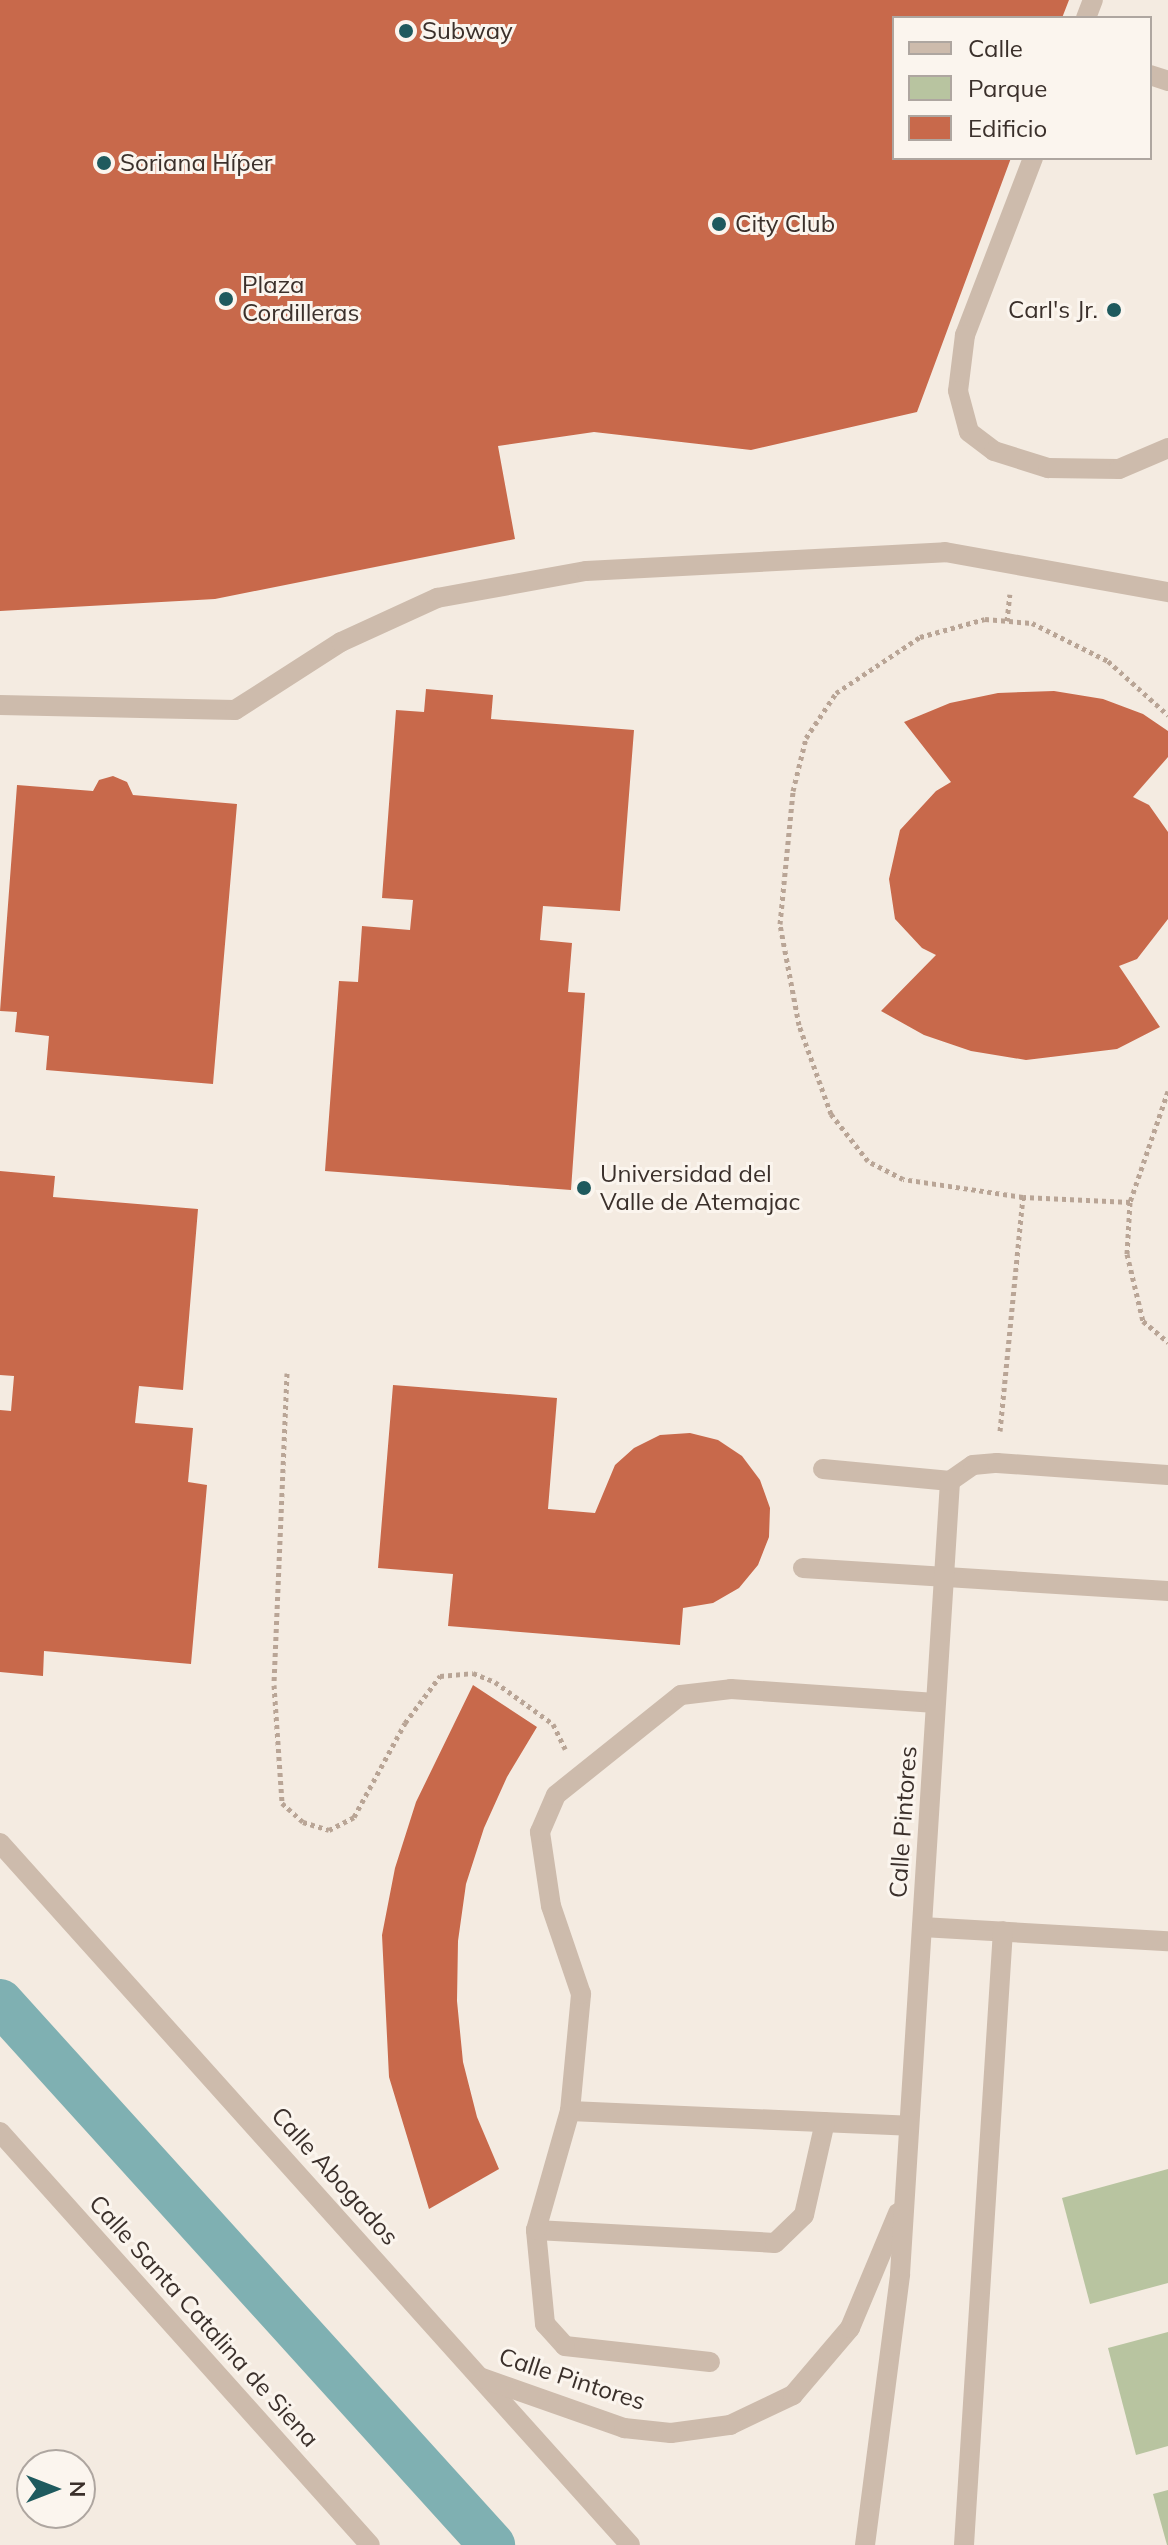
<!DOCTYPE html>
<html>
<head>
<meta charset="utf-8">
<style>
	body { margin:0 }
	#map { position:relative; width:1168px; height:2545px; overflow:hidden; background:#f4ebe1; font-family:Mulish,sans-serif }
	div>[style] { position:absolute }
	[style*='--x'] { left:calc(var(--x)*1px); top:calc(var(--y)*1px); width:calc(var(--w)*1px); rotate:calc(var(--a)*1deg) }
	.green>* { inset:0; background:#b8c4a0 }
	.canal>* { height:46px; margin:-23px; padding:0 23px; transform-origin:23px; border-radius:23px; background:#7fb0b2 }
	.building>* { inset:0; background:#c8694b }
	.path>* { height:5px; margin-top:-2.5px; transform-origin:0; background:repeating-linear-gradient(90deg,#b9a596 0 4px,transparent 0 8px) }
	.minor>* { height:20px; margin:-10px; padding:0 10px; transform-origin:10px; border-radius:10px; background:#cdbbac }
	.dots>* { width:22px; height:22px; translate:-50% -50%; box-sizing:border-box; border:4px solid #fbf5ee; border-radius:50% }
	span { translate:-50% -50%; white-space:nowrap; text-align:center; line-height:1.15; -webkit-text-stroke:6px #fbf5ee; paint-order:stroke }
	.poi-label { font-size:24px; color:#3b302b }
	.left { translate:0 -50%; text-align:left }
	.right { translate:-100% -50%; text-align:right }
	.street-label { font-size:24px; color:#3b302b }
	.legend { position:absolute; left:892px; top:16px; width:260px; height:144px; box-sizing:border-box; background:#fbf5ee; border:2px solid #aea6a0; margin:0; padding:10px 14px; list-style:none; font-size:24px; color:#3b302b }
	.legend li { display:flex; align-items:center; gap:16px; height:40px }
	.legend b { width:40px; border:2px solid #aea6a0 }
	.north { position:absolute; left:16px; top:2449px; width:80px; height:80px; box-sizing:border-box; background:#fbf5ee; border:2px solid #aea6a0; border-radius:50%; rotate:90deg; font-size:22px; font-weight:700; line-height:32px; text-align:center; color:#3b302b }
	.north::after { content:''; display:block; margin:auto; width:28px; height:36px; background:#1f5a5e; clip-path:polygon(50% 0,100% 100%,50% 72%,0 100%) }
</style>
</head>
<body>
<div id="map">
	<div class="green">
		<div style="clip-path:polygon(1168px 2169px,1168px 2283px,1090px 2304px,1062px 2198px)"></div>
		<div style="clip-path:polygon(1168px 2332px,1168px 2446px,1136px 2455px,1108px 2348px)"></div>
		<div style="clip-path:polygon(1168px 2490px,1168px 2545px,1167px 2545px,1153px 2494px)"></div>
	</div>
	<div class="canal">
		<div style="--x:0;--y:2002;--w:733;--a:47.82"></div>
	</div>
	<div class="building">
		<div style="clip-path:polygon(0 0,1069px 0,1062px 18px,894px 18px,894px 158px,1011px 158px,917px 412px,751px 450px,594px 432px,498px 446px,515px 539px,215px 599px,0 611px)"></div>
		<div style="clip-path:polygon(426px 689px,493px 695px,491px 719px,634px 730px,620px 911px,543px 906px,540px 940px,572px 943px,568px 992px,585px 993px,571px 1190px,325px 1171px,339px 981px,358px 982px,362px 926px,410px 930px,413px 900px,382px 898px,396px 710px,424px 712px)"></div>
		<div style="clip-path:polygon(1054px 691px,1103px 699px,1143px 714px,1168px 731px,1168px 757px,1133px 797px,1149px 805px,1168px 832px,1168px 919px,1137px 959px,1119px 966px,1160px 1027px,1117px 1049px,1026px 1060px,971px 1051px,924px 1035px,881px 1011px,936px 955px,922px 948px,895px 919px,889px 879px,900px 830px,936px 791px,951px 782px,904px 722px,950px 703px,998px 693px)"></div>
		<div style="clip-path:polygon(113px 776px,127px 782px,133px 795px,237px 804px,213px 1084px,46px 1070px,49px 1036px,15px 1032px,17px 1012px,0 1011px,17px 785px,93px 791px,99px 780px)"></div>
		<div style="clip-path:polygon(0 1171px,55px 1176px,53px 1197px,198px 1209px,183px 1390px,139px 1386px,135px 1423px,193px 1428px,188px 1482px,207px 1485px,191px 1664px,44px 1651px,43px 1676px,0 1672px,0 1410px,11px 1411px,14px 1376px,0 1375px)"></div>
		<div style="clip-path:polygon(393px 1385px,557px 1398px,548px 1509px,595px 1513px,615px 1465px,634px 1448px,660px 1435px,690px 1433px,718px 1440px,742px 1456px,760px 1480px,770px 1508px,769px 1537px,758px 1565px,739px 1588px,713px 1603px,683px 1608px,680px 1645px,448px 1626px,453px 1574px,378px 1568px)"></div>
		<div style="clip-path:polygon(473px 1685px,537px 1727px,507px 1777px,484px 1828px,466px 1884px,458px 1941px,457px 2001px,463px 2062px,477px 2117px,499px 2169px,429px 2209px,389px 2077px,382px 1935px,395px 1868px,416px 1802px)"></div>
	</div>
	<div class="path">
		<div style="--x:1007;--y:621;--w:27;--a:-84"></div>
		<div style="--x:1168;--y:1091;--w:117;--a:108.9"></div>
		<div style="--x:1130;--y:1202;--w:52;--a:93.3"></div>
		<div style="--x:1127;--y:1254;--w:69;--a:76.6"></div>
		<div style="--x:1143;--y:1321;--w:33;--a:40"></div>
		<div style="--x:1130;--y:1202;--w:107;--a:-177.3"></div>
		<div style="--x:1023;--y:1197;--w:121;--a:-171.5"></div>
		<div style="--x:903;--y:1179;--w:39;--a:-153"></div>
		<div style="--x:868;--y:1161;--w:60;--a:-128.2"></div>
		<div style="--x:831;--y:1114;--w:95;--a:-109.8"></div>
		<div style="--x:799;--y:1025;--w:103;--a:-100.7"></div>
		<div style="--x:780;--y:924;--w:134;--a:-84.4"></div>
		<div style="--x:793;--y:791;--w:55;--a:-76.2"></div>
		<div style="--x:806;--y:738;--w:54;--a:-56.3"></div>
		<div style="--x:836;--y:693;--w:101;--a:-33.7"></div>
		<div style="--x:920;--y:637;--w:67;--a:-15.5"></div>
		<div style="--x:985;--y:619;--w:47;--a:4.9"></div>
		<div style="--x:1032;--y:623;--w:85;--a:26.6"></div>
		<div style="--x:1108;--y:661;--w:81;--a:42"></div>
		<div style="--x:287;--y:1373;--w:312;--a:92.4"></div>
		<div style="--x:274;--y:1685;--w:118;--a:86.1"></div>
		<div style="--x:282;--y:1803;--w:28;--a:42"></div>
		<div style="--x:303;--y:1822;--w:27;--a:17"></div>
		<div style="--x:329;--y:1830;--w:28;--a:-27"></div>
		<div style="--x:354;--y:1817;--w:107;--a:-61.5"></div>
		<div style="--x:405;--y:1723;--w:59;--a:-53.3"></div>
		<div style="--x:440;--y:1676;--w:33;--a:-5"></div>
		<div style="--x:473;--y:1673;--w:24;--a:22"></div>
		<div style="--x:495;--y:1682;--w:72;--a:35.9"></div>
		<div style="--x:553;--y:1724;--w:28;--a:64"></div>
		<div style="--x:1000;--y:1431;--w:235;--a:-84.4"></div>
	</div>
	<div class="minor">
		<div style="--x:1086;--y:18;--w:19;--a:-69"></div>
		<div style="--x:1150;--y:75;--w:19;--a:18"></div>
		<div style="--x:1033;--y:158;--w:190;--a:111"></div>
		<div style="--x:965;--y:335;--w:56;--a:97.1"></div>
		<div style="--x:958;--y:391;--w:42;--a:75"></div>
		<div style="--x:969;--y:432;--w:31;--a:37"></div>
		<div style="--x:994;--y:451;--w:57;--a:17.5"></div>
		<div style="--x:1048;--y:468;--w:71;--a:0.8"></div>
		<div style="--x:1119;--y:469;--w:53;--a:-23.2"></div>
		<div style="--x:0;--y:705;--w:235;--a:1.2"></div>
		<div style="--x:235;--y:710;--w:126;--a:-32.7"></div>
		<div style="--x:341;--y:642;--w:106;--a:-24.6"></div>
		<div style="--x:437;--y:598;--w:151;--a:-10.3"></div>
		<div style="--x:586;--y:571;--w:360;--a:-3"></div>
		<div style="--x:945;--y:552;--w:227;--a:10.2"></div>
		<div style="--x:823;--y:1469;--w:128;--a:5.4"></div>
		<div style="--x:803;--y:1568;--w:366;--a:3.6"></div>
		<div style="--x:0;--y:1843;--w:943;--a:48.09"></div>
		<div style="--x:922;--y:1927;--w:246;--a:3.3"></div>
		<div style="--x:570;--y:2111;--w:339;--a:2.5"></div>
		<div style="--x:0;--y:2132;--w:554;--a:48.14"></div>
		<div style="--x:536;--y:2230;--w:239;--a:3.1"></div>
		<div style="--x:775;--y:2243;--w:40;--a:-44"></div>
		<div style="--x:804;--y:2215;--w:95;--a:-77.3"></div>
		<div style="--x:710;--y:2362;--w:146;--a:-173.7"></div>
		<div style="--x:565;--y:2346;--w:30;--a:-132"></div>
		<div style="--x:545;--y:2324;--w:94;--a:-95.5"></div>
		<div style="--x:536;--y:2230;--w:124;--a:-74.1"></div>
		<div style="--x:570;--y:2111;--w:118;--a:-84.6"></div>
		<div style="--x:581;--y:1994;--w:93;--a:-108.8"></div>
		<div style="--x:551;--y:1906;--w:75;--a:-98.5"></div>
		<div style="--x:540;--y:1832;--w:40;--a:-66.6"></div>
		<div style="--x:556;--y:1795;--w:160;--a:-38.7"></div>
		<div style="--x:681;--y:1695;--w:50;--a:-6.8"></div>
		<div style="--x:731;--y:1689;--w:205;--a:3.9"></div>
		<div style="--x:482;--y:2378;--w:151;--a:19.4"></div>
		<div style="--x:624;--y:2428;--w:47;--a:6.1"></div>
		<div style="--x:671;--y:2433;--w:60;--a:-7.7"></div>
		<div style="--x:730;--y:2425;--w:70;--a:-25.5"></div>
		<div style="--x:793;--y:2395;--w:88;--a:-49.6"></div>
		<div style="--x:850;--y:2328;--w:125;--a:-67.3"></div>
		<div style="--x:865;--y:2545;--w:273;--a:-82.6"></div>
		<div style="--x:900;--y:2274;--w:795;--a:-86.39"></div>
		<div style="--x:950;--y:1481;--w:28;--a:-35"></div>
		<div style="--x:973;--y:1465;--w:24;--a:-5"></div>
		<div style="--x:997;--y:1463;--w:171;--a:4"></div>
		<div style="--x:964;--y:2545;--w:615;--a:-86.37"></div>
	</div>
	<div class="dots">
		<div style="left:406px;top:31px;background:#1f5a5e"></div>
		<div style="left:104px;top:163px;background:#1f5a5e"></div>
		<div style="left:719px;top:224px;background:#1f5a5e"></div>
		<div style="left:226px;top:299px;background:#1f5a5e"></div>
		<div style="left:1114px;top:310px;background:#1f5a5e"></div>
		<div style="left:584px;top:1188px;background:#1f5a5e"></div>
	</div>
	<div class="poi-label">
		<span class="left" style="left:422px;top:31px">Subway</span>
		<span class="left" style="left:120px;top:163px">Soriana Híper</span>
		<span class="left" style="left:735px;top:224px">City Club</span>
		<span class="left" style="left:242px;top:299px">Plaza<br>Cordilleras</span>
		<span class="right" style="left:1098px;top:310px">Carl's Jr.</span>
		<span class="left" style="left:600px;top:1188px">Universidad del<br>Valle de Atemajac</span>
	</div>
	<div class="street-label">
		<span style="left:903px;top:1822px;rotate:-86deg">Calle Pintores</span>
		<span style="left:335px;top:2176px;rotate:48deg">Calle Abogados</span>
		<span style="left:204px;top:2321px;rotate:48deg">Calle Santa Catalina de Siena</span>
		<span style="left:572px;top:2379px;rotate:18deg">Calle Pintores</span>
	</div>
	<ul class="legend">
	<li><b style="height:10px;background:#cdbbac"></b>Calle</li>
	<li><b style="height:22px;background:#b8c4a0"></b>Parque</li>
	<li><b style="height:22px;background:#c8694b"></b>Edificio</li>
	</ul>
	<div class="north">N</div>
</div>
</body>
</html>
